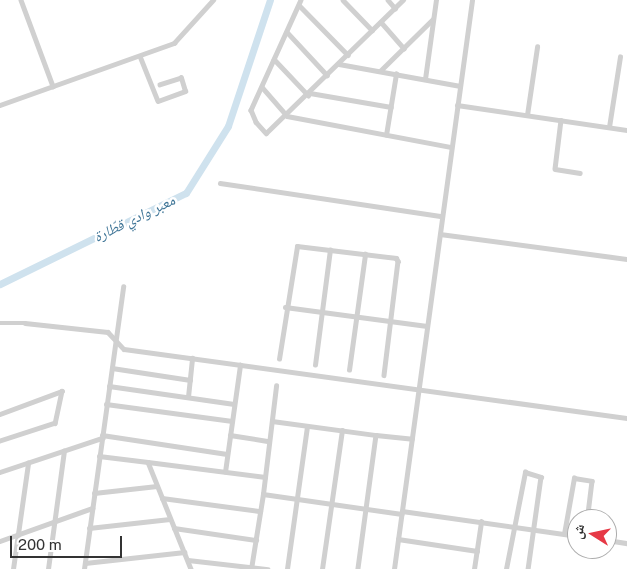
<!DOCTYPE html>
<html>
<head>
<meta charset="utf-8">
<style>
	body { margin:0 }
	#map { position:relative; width:627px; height:569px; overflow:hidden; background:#fff; font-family:"Public Sans","Noto Naskh Arabic",sans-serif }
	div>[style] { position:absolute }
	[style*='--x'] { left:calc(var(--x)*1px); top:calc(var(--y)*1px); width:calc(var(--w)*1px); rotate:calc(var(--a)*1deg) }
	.river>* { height:7px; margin:-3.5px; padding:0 3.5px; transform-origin:3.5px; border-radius:3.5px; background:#cfe2ee }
	.minor>* { height:4.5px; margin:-2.25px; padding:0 2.25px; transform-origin:2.25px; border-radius:2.25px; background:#d0d0d0 }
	span { translate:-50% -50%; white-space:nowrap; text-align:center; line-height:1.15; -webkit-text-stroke:5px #fff; paint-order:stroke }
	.water-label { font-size:15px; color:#3f7597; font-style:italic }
	.north { position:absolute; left:567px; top:509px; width:50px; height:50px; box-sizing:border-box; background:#fff; border:1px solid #adadad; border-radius:50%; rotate:280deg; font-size:14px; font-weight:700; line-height:20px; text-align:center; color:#333 }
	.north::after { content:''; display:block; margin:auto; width:18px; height:22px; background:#e63946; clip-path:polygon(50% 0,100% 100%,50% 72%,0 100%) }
	.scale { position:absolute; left:10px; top:536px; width:112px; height:22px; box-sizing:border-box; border:2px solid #333; border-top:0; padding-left:6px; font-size:15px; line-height:18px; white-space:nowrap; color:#333; -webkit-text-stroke:4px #fff; paint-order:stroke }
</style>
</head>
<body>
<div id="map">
	<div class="river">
		<div style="--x:0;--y:284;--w:207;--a:-26.1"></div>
		<div style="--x:186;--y:193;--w:79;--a:-57.9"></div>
		<div style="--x:228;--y:126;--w:133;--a:-71.6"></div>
	</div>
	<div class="minor">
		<div style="--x:21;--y:0;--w:92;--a:69.6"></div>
		<div style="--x:301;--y:0;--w:121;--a:114.4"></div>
		<div style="--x:251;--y:110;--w:13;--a:67"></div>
		<div style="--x:256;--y:122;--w:15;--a:48"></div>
		<div style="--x:266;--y:133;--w:191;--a:-44.2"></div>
		<div style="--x:343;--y:0;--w:42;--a:46"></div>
		<div style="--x:388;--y:0;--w:11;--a:49"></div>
		<div style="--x:299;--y:5;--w:70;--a:45.6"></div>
		<div style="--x:381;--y:22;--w:35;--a:49"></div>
		<div style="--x:287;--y:32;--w:59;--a:47.1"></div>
		<div style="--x:140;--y:56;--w:48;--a:68.2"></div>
		<div style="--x:158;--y:101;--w:29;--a:-20"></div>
		<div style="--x:185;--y:91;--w:14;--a:-107"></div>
		<div style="--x:181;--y:78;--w:22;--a:162"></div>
		<div style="--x:274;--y:59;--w:50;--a:46.6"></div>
		<div style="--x:339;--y:64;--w:123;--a:10.3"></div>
		<div style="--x:380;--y:71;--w:74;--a:-44.5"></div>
		<div style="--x:425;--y:79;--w:80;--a:-82.1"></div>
		<div style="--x:262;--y:87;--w:38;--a:49"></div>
		<div style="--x:287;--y:116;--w:167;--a:10.7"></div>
		<div style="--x:310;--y:93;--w:82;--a:9.8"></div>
		<div style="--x:0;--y:105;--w:185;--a:-19.6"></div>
		<div style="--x:174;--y:43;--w:58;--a:-47.8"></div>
		<div style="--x:457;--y:105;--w:172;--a:8.4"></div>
		<div style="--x:527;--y:115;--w:69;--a:-81.6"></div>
		<div style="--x:561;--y:120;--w:49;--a:97"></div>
		<div style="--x:555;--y:169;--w:25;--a:9"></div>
		<div style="--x:609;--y:127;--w:71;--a:-81.1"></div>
		<div style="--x:386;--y:135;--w:62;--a:-80.7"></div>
		<div style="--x:220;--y:183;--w:224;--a:8.5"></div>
		<div style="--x:440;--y:234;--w:189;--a:7.6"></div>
		<div style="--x:285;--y:307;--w:143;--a:7.6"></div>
		<div style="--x:0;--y:323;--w:25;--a:0"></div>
		<div style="--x:25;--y:323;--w:83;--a:6.2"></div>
		<div style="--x:108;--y:332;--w:23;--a:47"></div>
		<div style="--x:124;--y:349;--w:508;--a:7.81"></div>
		<div style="--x:279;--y:359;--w:114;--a:-80.9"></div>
		<div style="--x:297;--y:246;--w:100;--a:6.9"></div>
		<div style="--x:396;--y:258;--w:4;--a:56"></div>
		<div style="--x:398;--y:261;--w:115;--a:97"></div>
		<div style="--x:315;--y:365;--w:116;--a:-82.6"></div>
		<div style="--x:112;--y:368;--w:79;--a:8.7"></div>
		<div style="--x:349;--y:370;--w:117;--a:-82.1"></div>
		<div style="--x:109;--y:386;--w:126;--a:8.2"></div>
		<div style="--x:188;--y:397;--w:39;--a:-84"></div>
		<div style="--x:106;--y:404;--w:127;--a:7.7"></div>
		<div style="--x:0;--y:414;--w:66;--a:-20.4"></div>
		<div style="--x:62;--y:391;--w:33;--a:102"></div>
		<div style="--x:55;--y:423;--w:58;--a:161.9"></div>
		<div style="--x:272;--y:421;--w:105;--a:7.7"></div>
		<div style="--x:376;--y:435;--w:135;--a:97.7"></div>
		<div style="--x:102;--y:435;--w:126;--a:8.6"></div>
		<div style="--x:230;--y:435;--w:39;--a:9"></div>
		<div style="--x:376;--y:435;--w:36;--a:6"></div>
		<div style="--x:99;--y:456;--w:49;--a:7"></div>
		<div style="--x:148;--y:462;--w:115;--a:68.1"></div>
		<div style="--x:148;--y:462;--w:118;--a:7.3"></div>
		<div style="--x:0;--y:472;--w:108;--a:-18.4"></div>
		<div style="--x:225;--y:472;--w:108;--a:-82"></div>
		<div style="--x:94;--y:493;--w:63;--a:-6.3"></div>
		<div style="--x:263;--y:494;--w:109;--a:-83.1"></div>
		<div style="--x:162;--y:498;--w:99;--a:7.6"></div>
		<div style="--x:402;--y:511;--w:177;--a:8.1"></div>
		<div style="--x:89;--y:528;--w:81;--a:-6.3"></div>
		<div style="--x:174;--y:528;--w:83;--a:8.3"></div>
		<div style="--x:564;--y:534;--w:57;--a:-79.9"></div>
		<div style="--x:574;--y:478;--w:18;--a:9"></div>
		<div style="--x:592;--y:481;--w:38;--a:97"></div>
		<div style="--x:398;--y:539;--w:80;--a:8.6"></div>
		<div style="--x:607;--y:540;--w:20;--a:9"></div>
		<div style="--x:0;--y:541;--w:98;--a:-19.7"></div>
		<div style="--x:188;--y:560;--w:80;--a:6.5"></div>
		<div style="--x:85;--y:563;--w:100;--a:-6.3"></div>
		<div style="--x:13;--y:569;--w:107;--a:-81.9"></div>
		<div style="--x:48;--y:569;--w:119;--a:-82.3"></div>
		<div style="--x:84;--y:569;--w:285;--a:-82.1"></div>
		<div style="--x:251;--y:569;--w:76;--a:-80.9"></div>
		<div style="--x:263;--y:494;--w:140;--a:8.2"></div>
		<div style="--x:287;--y:569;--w:144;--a:-82"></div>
		<div style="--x:322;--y:569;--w:140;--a:-81.8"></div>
		<div style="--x:394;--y:569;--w:574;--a:-82.19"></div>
		<div style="--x:474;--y:569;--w:48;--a:-81.5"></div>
		<div style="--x:506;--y:569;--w:99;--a:-78.9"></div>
		<div style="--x:525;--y:472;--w:17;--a:17"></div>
		<div style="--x:541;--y:477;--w:93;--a:98"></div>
	</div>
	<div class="water-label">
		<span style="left:134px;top:218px;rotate:-26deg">معبر وادي قطّارة</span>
	</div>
	<div class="north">ش</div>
	<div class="scale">200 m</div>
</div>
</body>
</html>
